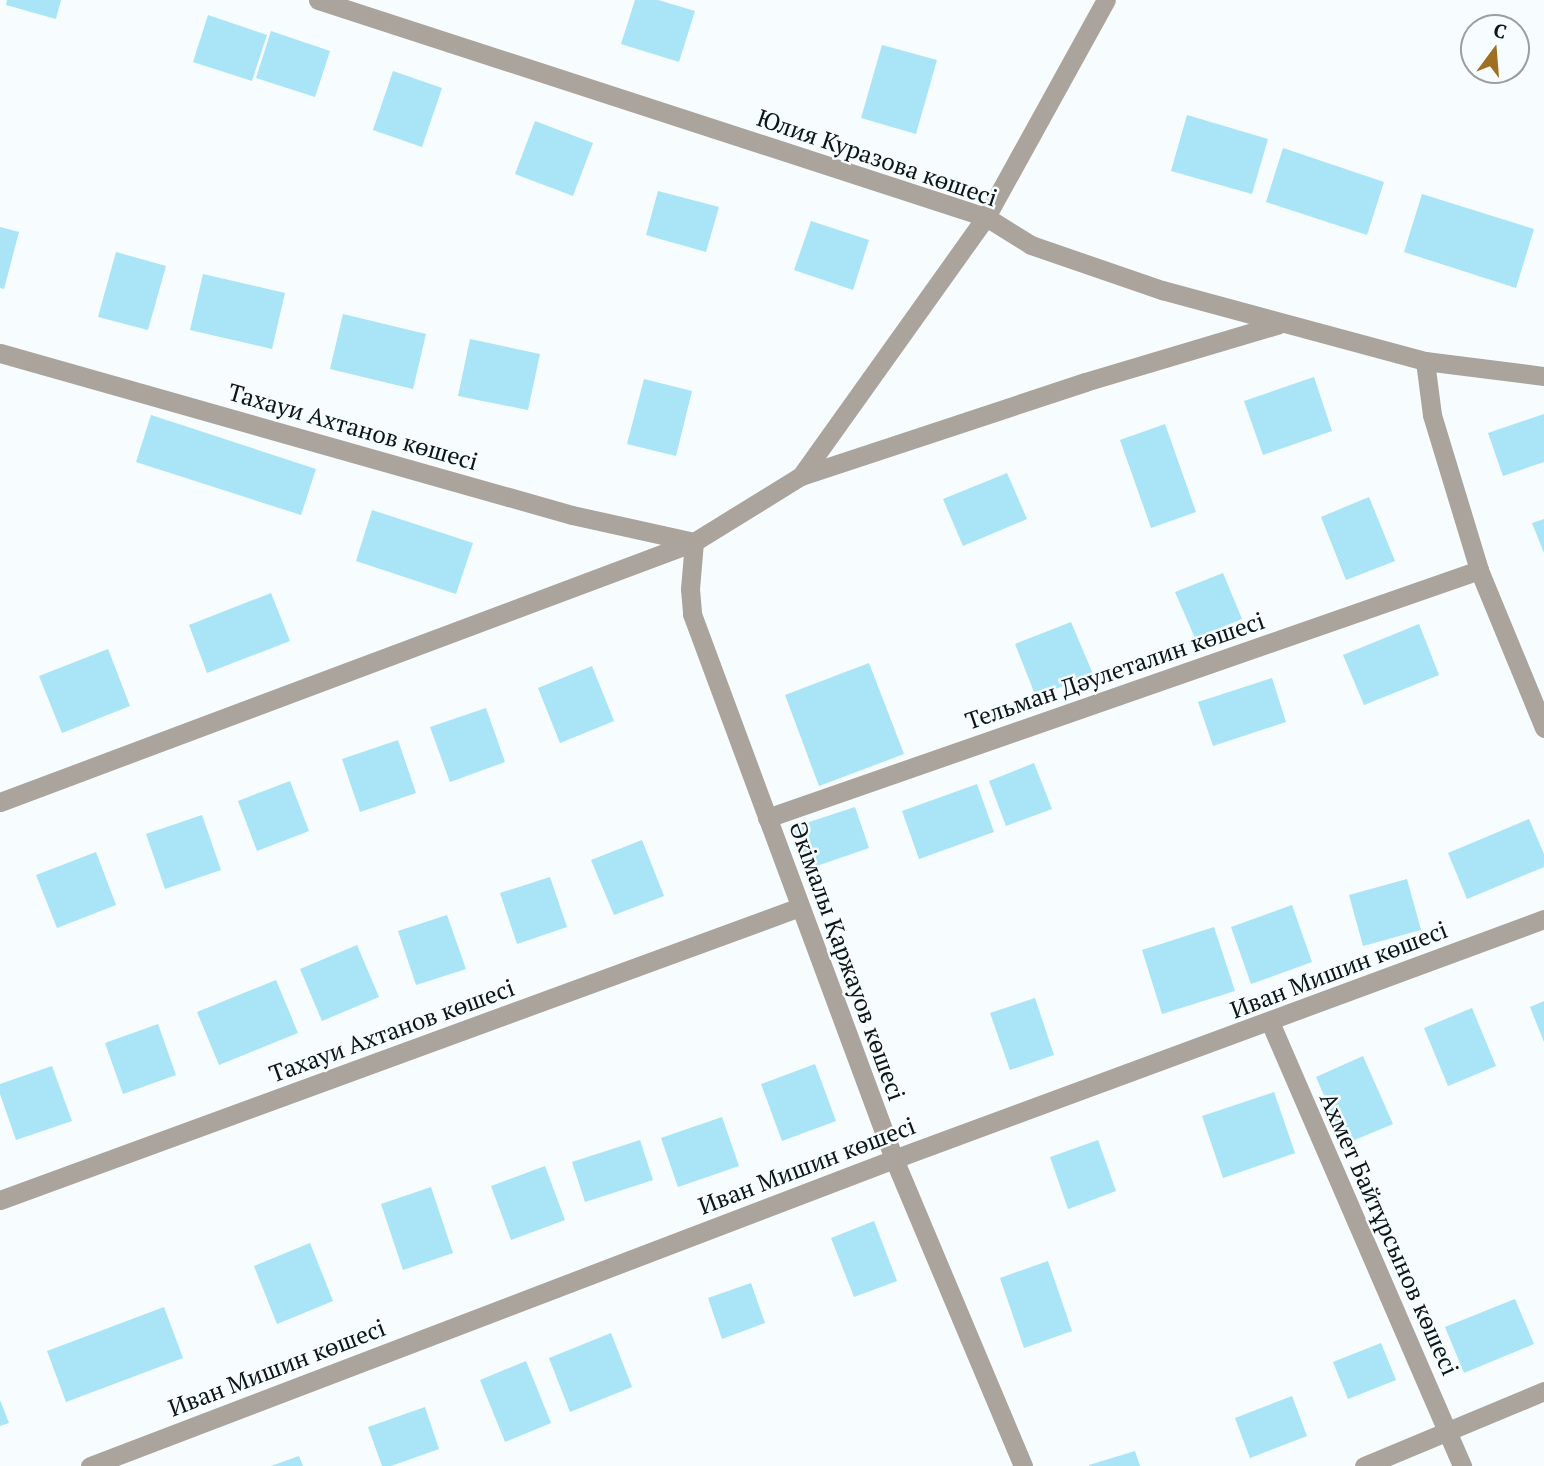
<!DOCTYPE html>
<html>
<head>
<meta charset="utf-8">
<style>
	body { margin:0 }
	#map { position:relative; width:1544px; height:1466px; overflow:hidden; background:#f7fcfe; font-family:"PT Serif",serif }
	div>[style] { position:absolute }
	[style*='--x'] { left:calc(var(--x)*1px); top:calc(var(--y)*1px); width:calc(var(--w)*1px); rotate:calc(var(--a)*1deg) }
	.building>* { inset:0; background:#a9e4f7 }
	.minor>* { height:19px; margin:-9.5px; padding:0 9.5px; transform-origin:9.5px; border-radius:9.5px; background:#aaa49c }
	span { translate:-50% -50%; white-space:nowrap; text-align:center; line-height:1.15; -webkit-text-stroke:5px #f7fcfe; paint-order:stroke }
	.street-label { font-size:24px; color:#0c1517 }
	.north { position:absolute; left:1460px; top:14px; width:70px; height:70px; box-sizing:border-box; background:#f7fcfe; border:2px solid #99a0a2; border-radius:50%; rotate:16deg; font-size:19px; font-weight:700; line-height:28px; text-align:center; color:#0c1517 }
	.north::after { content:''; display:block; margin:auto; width:24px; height:32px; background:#9f7023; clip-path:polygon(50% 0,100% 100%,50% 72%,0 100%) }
</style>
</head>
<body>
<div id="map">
	<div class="building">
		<div style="clip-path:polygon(7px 0,61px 0,56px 19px,6px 5px)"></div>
		<div style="clip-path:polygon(635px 0,658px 0,695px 11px,679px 62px,621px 44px)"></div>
		<div style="clip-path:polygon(208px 15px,267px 35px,252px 81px,193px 62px)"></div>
		<div style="clip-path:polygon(271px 31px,330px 51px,315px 97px,256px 78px)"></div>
		<div style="clip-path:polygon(882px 45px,937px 60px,916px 134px,861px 118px)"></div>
		<div style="clip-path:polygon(393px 71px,442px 88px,422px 147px,373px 130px)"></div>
		<div style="clip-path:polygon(1187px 115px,1268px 139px,1252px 194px,1171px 171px)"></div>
		<div style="clip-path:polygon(535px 121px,593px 143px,573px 196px,515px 174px)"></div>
		<div style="clip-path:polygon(1283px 148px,1384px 182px,1367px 235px,1266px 202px)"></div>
		<div style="clip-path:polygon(658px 191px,719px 207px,706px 252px,646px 235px)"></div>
		<div style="clip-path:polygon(1422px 194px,1534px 229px,1516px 288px,1404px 252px)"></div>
		<div style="clip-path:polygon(811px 221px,869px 240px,853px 290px,794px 270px)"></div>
		<div style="clip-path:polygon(0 227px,19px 232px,4px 289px,0 288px)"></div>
		<div style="clip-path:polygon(116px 252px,166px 266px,148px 330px,98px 317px)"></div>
		<div style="clip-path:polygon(203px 274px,285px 293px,272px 349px,190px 330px)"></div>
		<div style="clip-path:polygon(343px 314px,426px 334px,413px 389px,330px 369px)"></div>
		<div style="clip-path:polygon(470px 339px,540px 354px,528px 410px,458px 396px)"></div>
		<div style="clip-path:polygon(1314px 377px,1332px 431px,1263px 455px,1244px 401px)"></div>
		<div style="clip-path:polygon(644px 379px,692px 391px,676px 456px,627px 444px)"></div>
		<div style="clip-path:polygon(1544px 414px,1544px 462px,1503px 476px,1488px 433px)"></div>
		<div style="clip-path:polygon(151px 415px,316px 469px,301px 515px,136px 462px)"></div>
		<div style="clip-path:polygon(1165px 424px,1196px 512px,1151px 528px,1120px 440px)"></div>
		<div style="clip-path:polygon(1007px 473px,1027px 519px,963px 546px,943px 499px)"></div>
		<div style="clip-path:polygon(1369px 497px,1395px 561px,1346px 580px,1321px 517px)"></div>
		<div style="clip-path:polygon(372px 510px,473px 543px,456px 594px,356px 561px)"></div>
		<div style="clip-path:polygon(1544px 519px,1544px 553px,1532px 523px)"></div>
		<div style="clip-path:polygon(1223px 573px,1242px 619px,1195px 638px,1175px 592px)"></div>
		<div style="clip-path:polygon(271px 593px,290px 641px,207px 673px,189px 625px)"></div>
		<div style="clip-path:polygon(1071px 622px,1093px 674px,1036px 697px,1015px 644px)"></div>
		<div style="clip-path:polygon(1419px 624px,1439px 675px,1364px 705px,1343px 655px)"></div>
		<div style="clip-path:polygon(108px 649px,130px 706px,62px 733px,39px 676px)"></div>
		<div style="clip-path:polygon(869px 663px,904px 754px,819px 786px,785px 695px)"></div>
		<div style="clip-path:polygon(592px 666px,614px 721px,560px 743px,538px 688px)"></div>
		<div style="clip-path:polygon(1272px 678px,1286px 722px,1213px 746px,1198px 702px)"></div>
		<div style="clip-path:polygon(486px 708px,505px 762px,450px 782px,430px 727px)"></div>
		<div style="clip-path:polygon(398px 740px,416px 793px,360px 812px,342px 759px)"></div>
		<div style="clip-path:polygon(1034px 763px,1052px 809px,1006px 826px,989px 781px)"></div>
		<div style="clip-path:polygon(290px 781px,309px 831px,257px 851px,238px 801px)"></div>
		<div style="clip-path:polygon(977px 784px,994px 832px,919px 859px,902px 811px)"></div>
		<div style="clip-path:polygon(855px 807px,869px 848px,805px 870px,791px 828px)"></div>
		<div style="clip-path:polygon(202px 815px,221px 870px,165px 889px,146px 834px)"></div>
		<div style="clip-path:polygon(1529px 819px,1544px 854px,1544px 867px,1467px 899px,1448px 853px)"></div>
		<div style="clip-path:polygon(642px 840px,664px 896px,614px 915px,591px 860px)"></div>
		<div style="clip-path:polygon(96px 852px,116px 905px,57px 928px,36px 875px)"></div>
		<div style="clip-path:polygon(550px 877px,567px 927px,517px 944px,500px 893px)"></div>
		<div style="clip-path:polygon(1407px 879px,1421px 930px,1363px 946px,1349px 895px)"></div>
		<div style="clip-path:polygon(1292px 905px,1312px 962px,1251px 984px,1231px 927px)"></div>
		<div style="clip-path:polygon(447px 915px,466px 969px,416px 985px,398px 931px)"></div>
		<div style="clip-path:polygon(1214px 927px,1235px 991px,1162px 1014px,1142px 950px)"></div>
		<div style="clip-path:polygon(357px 945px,379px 997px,322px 1021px,300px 969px)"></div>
		<div style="clip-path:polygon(276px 980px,298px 1033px,219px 1065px,197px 1012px)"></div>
		<div style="clip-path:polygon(1035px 998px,1054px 1055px,1010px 1070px,990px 1013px)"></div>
		<div style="clip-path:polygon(1544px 1001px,1544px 1042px,1530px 1007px)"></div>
		<div style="clip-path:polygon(1472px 1008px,1496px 1066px,1448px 1086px,1424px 1028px)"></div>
		<div style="clip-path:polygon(158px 1024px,176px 1075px,123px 1094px,105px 1043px)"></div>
		<div style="clip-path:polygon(1363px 1056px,1393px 1124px,1345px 1144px,1316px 1077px)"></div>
		<div style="clip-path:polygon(815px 1064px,836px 1121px,782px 1141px,761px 1084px)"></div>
		<div style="clip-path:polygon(52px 1066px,72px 1121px,16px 1140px,0 1094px,0 1084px)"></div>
		<div style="clip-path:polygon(1274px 1092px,1295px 1153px,1223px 1178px,1202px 1116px)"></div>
		<div style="clip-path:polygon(722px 1117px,739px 1166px,678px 1187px,661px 1138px)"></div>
		<div style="clip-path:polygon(640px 1140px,653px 1180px,585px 1202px,572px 1162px)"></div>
		<div style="clip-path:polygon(1098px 1140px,1116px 1191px,1068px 1209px,1050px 1157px)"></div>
		<div style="clip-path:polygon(545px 1166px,565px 1220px,511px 1240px,491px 1186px)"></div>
		<div style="clip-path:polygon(431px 1187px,453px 1253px,403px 1270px,381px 1204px)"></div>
		<div style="clip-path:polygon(874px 1221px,897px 1281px,854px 1297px,831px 1238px)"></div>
		<div style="clip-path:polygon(310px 1243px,333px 1301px,277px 1324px,254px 1266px)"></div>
		<div style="clip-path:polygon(1048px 1261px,1072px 1331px,1024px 1348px,1000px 1278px)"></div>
		<div style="clip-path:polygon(751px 1283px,765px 1323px,722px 1339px,708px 1298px)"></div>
		<div style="clip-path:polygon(1515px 1299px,1534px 1344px,1464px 1373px,1445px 1327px)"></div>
		<div style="clip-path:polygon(164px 1307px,183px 1358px,66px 1402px,47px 1351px)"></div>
		<div style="clip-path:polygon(611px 1333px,632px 1387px,570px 1412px,549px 1358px)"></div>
		<div style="clip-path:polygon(1381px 1343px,1396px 1380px,1348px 1399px,1333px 1362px)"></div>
		<div style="clip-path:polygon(526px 1361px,551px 1423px,505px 1442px,480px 1380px)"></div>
		<div style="clip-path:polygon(1292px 1396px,1307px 1436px,1250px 1458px,1235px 1418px)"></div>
		<div style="clip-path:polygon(0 1400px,9px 1423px,0 1426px)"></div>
		<div style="clip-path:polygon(425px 1407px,439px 1449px,391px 1466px,382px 1466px,368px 1427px)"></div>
		<div style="clip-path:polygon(1135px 1451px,1140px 1466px,1089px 1466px,1089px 1465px)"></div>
		<div style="clip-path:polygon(299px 1456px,303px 1466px,271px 1466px)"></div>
	</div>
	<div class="minor">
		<div style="--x:318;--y:0;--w:702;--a:18"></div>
		<div style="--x:986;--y:217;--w:53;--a:31.9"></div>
		<div style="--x:1031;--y:245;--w:139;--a:19"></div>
		<div style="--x:1162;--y:290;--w:272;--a:15.1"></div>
		<div style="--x:1425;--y:361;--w:120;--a:7.2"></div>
		<div style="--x:0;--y:353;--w:594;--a:15.81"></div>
		<div style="--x:572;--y:515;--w:125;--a:12.5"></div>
		<div style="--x:1425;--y:361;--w:54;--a:82.6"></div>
		<div style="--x:1432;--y:415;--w:162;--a:73.1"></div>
		<div style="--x:1479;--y:570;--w:171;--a:67.6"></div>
		<div style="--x:801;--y:476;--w:299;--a:-18.3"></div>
		<div style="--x:1085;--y:382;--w:202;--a:-16.6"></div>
		<div style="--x:694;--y:542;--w:47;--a:94.9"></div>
		<div style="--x:690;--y:589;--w:25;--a:85"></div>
		<div style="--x:692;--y:614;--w:581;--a:69.66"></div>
		<div style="--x:894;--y:1159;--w:333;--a:67.2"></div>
		<div style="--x:0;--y:802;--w:741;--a:-20.54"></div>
		<div style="--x:694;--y:542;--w:126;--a:-31.7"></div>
		<div style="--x:801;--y:476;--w:318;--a:-54.5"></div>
		<div style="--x:986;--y:217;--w:248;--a:-61.1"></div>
		<div style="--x:767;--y:818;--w:754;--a:-19.2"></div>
		<div style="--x:1270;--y:1022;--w:484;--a:66.6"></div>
		<div style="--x:0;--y:1200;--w:852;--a:-20.12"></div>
		<div style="--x:90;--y:1466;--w:861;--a:-20.9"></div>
		<div style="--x:894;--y:1159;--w:693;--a:-20.27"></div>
		<div style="--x:1364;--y:1466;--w:195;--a:-22.6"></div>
	</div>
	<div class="street-label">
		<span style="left:877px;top:158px;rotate:19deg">Юлия Куразова көшесі</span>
		<span style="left:353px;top:427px;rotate:16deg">Тахауи Ахтанов көшесі</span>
		<span style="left:1115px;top:671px;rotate:-19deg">Тельман Дәулеталин көшесі</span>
		<span style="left:847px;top:961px;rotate:70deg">Әкімалы Қаржауов көшесі</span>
		<span style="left:1339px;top:970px;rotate:-21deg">Иван Мишин көшесі</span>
		<span style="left:392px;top:1031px;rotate:-20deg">Тахауи Ахтанов көшесі</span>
		<span style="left:807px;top:1166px;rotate:-21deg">Иван Мишин көшесі</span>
		<span style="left:1389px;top:1234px;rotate:66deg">Ахмет Байтұрсынов көшесі</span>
		<span style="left:277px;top:1368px;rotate:-21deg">Иван Мишин көшесі</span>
	</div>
	<div class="north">С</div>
</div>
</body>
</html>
